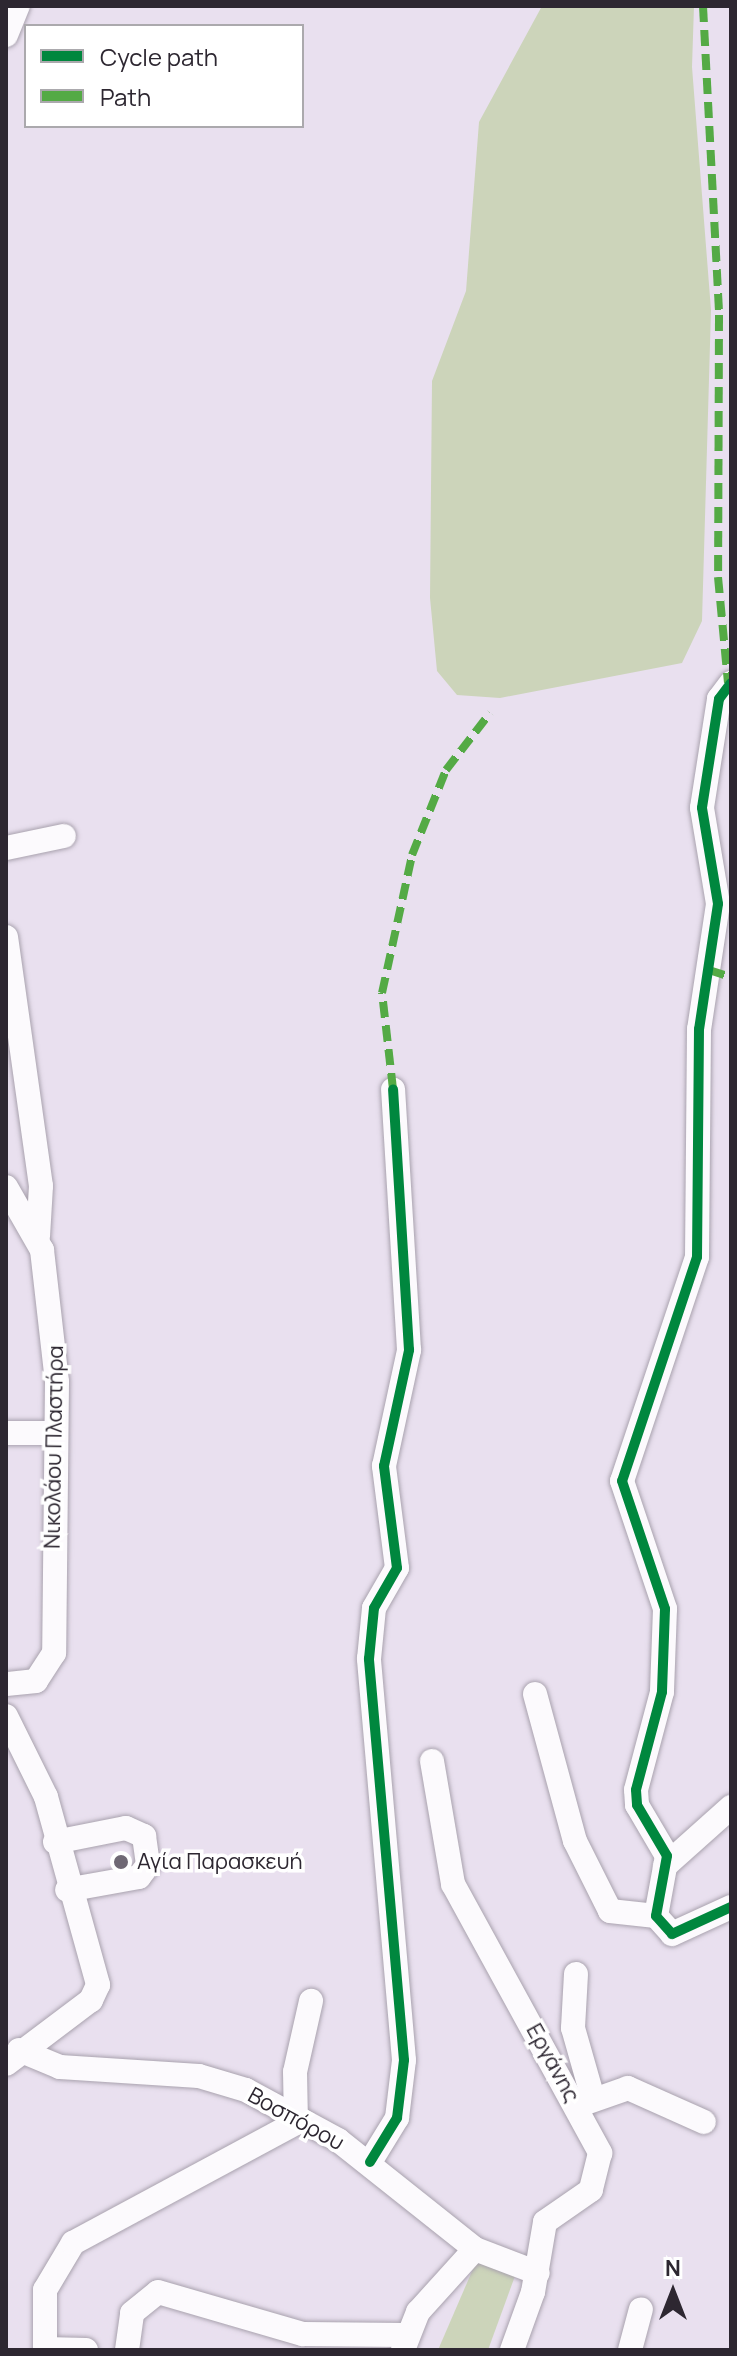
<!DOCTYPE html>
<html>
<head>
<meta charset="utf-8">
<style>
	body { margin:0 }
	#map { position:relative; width:737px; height:2356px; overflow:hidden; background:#e9e0ef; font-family:Manrope,sans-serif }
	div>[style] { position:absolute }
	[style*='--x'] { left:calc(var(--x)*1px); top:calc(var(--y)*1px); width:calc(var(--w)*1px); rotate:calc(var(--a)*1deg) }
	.green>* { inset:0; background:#ccd4ba }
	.roads { filter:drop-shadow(0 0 2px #a9a2ae) drop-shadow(0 0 2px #a9a2ae) }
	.minor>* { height:24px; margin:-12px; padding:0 12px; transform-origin:12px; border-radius:12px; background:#fcfafd }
	.quiet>* { height:8px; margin-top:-4px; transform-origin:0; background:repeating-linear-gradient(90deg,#54aa45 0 16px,transparent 0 24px) }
	.cycleway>* { height:10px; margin:-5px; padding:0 5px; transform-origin:5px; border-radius:5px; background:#00873e }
	.dots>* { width:22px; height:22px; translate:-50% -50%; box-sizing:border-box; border:4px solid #fff; border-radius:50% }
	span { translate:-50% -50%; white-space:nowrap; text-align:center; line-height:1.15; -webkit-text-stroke:7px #fff; paint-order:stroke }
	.street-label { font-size:22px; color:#2d2731 }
	.poi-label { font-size:22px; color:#2d2731 }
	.left { translate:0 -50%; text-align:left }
	.frame { position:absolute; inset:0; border:8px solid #2d2731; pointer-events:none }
	.legend { position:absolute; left:24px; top:24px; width:280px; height:104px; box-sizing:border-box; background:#fff; border:2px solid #aba9ad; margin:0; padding:10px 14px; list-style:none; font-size:24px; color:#2d2731 }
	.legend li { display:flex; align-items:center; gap:16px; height:40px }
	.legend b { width:40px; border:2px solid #aba9ad }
	.north { position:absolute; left:633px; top:2252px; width:80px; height:80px; -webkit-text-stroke:6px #fff; paint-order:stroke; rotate:0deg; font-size:22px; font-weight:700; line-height:32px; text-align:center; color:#2d2731 }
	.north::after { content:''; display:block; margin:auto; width:28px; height:36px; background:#2d2731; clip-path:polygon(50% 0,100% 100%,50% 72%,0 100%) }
</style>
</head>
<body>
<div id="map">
	<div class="green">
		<div style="clip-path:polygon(542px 6px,694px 6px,692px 67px,711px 310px,702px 621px,682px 663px,500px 698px,457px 695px,437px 671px,430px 598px,432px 381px,466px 291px,479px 122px)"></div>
		<div style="clip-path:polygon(476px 2262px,515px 2276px,488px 2350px,438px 2350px)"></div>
	</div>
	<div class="roads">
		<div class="minor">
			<div style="--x:6;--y:35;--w:31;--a:-68"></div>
			<div style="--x:731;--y:683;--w:20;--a:127"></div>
			<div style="--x:719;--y:699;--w:110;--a:98.9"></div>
			<div style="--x:702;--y:808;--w:97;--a:80.5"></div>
			<div style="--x:718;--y:904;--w:126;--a:98.6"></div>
			<div style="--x:699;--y:1029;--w:228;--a:90.5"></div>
			<div style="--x:697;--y:1257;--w:236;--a:108.5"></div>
			<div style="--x:622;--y:1481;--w:135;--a:71.4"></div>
			<div style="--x:665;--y:1609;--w:83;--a:92.1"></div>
			<div style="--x:662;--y:1692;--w:101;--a:104.9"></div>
			<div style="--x:636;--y:1790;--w:15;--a:86"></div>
			<div style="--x:637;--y:1805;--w:59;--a:59.5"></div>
			<div style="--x:667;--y:1856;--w:61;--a:100.4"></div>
			<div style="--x:656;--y:1916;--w:24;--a:48"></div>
			<div style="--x:672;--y:1934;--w:65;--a:-24.6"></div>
			<div style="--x:6;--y:848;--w:59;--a:-11.7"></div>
			<div style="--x:6;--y:937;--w:251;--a:82"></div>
			<div style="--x:41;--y:1186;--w:50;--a:93.4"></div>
			<div style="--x:6;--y:1187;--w:73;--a:60.3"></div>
			<div style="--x:42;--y:1250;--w:133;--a:83.5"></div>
			<div style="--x:57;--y:1382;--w:271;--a:90.6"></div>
			<div style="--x:54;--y:1653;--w:33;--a:123"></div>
			<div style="--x:36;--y:1681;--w:30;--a:174"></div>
			<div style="--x:6;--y:1433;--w:47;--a:0"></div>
			<div style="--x:535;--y:1694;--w:152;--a:74.8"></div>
			<div style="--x:575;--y:1841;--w:78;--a:63.4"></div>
			<div style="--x:610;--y:1911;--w:46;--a:6.2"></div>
			<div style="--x:6;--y:1716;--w:90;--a:63.7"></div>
			<div style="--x:46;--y:1797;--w:195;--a:74.5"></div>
			<div style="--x:98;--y:1985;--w:17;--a:115"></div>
			<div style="--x:91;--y:2000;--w:106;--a:143"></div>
			<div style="--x:432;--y:1761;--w:125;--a:80.3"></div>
			<div style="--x:453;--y:1884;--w:307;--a:61.3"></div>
			<div style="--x:600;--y:2153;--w:38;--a:104"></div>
			<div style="--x:591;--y:2190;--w:56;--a:145.2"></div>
			<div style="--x:545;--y:2222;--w:71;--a:99.7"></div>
			<div style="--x:533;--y:2292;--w:62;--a:109.9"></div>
			<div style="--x:55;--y:1842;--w:72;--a:-11.2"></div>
			<div style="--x:126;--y:1828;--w:20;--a:24"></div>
			<div style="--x:144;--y:1836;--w:29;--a:82"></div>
			<div style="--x:148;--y:1865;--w:15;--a:127"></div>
			<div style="--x:139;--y:1877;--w:73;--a:169.8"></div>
			<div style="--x:665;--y:1866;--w:89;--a:-41.8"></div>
			<div style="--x:576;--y:1974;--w:54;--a:93.2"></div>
			<div style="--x:573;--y:2028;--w:73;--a:74.1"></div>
			<div style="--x:19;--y:2050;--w:44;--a:22.5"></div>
			<div style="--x:60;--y:2067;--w:139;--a:3.7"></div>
			<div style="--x:199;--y:2076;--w:49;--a:16.6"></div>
			<div style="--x:246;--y:2090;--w:105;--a:28.5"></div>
			<div style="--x:338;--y:2140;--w:175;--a:38.5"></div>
			<div style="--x:475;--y:2249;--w:67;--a:20.9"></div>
			<div style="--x:577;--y:2106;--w:54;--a:-19.4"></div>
			<div style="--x:628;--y:2088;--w:83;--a:24.1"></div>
			<div style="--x:370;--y:2162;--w:52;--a:-58.5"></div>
			<div style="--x:397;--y:2118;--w:58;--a:-83.1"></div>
			<div style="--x:404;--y:2060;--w:403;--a:-95"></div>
			<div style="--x:369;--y:1659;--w:51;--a:-84.4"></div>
			<div style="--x:374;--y:1608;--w:46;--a:-60.1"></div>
			<div style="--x:397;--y:1568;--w:103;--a:-97.3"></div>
			<div style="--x:384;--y:1466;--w:119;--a:-77.8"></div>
			<div style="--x:409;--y:1350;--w:261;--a:-93.5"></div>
			<div style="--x:45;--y:2349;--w:41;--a:1.4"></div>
			<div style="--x:45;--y:2350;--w:60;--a:-90"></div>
			<div style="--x:45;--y:2290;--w:55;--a:-59.2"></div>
			<div style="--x:73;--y:2243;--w:253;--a:-28.3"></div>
			<div style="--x:296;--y:2123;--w:51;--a:-91.1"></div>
			<div style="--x:295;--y:2072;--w:73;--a:-77.3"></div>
			<div style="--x:127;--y:2350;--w:37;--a:-82"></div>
			<div style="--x:132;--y:2313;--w:33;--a:-39"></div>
			<div style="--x:158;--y:2292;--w:151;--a:16.2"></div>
			<div style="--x:303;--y:2334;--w:102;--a:0.6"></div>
			<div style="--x:403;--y:2350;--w:41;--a:-68.5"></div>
			<div style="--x:418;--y:2312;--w:85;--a:-47.9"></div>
			<div style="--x:630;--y:2350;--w:42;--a:-75"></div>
		</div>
	</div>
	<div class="quiet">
		<div style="--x:703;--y:6;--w:309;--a:87"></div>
		<div style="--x:719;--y:315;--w:262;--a:90.2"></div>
		<div style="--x:718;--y:577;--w:106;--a:84.6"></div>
		<div style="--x:709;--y:970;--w:23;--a:18"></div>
		<div style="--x:393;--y:1089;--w:97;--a:-96.5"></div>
		<div style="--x:382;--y:993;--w:141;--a:-77.7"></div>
		<div style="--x:412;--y:855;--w:92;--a:-68.2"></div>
		<div style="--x:446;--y:770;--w:72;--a:-52.3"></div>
	</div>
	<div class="cycleway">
		<div style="--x:731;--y:683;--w:20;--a:127"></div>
		<div style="--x:719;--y:699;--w:110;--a:98.9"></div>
		<div style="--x:702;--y:808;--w:97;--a:80.5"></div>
		<div style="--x:718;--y:904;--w:126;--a:98.6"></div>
		<div style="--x:699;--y:1029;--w:228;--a:90.5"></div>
		<div style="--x:697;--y:1257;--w:236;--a:108.5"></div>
		<div style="--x:622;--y:1481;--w:135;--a:71.4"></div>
		<div style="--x:665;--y:1609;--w:83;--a:92.1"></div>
		<div style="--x:662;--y:1692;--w:101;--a:104.9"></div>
		<div style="--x:636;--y:1790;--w:15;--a:86"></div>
		<div style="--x:637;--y:1805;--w:59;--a:59.5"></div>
		<div style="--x:667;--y:1856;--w:61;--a:100.4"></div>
		<div style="--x:656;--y:1916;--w:24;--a:48"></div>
		<div style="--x:672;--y:1934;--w:65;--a:-24.6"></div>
		<div style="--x:370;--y:2162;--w:52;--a:-58.5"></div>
		<div style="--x:397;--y:2118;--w:58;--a:-83.1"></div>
		<div style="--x:404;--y:2060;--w:403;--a:-95"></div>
		<div style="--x:369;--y:1659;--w:51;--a:-84.4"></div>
		<div style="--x:374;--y:1608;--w:46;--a:-60.1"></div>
		<div style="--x:397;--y:1568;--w:103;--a:-97.3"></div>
		<div style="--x:384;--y:1466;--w:119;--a:-77.8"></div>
		<div style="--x:409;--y:1350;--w:261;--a:-93.5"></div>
	</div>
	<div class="dots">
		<div style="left:121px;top:1862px;background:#6f6874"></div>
	</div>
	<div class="street-label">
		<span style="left:54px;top:1447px;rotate:-89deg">Νικολάου Πλαστήρα</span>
		<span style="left:553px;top:2063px;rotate:61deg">Εργάνης</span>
		<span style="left:296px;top:2119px;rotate:29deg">Βοσπόρου</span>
	</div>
	<div class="poi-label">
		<span class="left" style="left:137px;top:1862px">Αγία Παρασκευή</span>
	</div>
	<div class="frame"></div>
	<ul class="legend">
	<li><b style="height:10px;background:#00873e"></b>Cycle path</li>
	<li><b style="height:10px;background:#54aa45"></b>Path</li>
	</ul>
	<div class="north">N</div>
</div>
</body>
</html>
